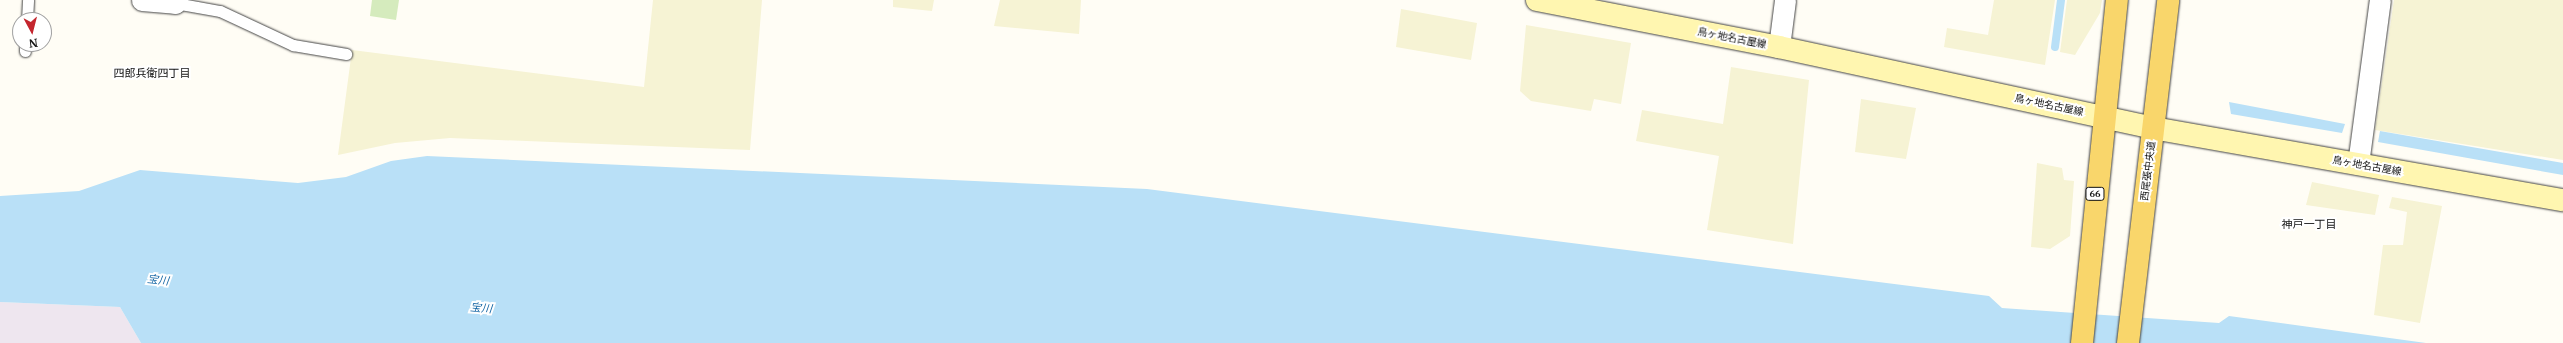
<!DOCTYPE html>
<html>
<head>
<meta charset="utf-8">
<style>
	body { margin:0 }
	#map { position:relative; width:2563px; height:343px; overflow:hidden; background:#fffdf5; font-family:Merriweather,"Noto Sans JP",serif }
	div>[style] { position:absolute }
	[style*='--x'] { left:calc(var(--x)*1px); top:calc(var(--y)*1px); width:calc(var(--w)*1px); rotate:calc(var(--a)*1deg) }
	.industrial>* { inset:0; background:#eee6ef }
	.farmland>* { inset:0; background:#f6f3d4 }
	.green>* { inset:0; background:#d5ebbd }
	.water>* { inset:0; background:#b9e0f7 }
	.stream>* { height:8px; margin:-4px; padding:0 4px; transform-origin:4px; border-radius:4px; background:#b9e0f7 }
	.roads { filter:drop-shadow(0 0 1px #444) drop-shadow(0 0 1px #444) }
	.lane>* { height:11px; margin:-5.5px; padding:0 5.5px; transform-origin:5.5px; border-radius:5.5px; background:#fff }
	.street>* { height:21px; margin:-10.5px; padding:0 10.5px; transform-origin:10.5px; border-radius:10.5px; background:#fff }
	.secondary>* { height:22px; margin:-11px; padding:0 11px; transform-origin:11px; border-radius:11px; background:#fff6b0 }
	.primary>* { height:22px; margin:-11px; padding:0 11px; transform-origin:11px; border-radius:11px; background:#f9d66b }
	span { translate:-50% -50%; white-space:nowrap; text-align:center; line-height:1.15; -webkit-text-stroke:4px #fff; paint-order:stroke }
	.shield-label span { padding:1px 3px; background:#fff; border:1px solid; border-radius:3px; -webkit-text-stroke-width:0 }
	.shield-label { font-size:9px; color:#111; font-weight:700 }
	.street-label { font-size:10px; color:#111 }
	.neighbourhood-label { font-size:11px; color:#111 }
	.water-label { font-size:11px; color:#1768a6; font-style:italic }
	.north { position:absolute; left:12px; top:12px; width:40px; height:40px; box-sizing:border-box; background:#fff; border:1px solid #a0a0a0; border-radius:50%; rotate:173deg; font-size:11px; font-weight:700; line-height:16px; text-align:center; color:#111 }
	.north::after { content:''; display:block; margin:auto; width:14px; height:18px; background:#c4262e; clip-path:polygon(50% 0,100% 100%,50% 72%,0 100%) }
</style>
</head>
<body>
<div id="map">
	<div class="industrial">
		<div style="clip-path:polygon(0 302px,120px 307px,141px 343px,0 343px)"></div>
	</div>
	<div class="farmland">
		<div style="clip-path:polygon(653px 0,762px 0,750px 150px,450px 138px,395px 143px,338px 155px,352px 50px,644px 87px)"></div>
		<div style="clip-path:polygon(893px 0,934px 0,932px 11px,893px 7px)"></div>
		<div style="clip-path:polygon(1000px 0,1081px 0,1079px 34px,994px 26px)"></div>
		<div style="clip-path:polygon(1994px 0,2055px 0,2045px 65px,1944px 47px,1947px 28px,1988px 35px)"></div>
		<div style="clip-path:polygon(2067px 0,2102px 0,2100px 13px,2075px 55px,2060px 52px)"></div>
		<div style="clip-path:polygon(2394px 0,2563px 0,2563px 160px,2375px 130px)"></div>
		<div style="clip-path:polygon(1401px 9px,1477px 23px,1471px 60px,1396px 47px)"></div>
		<div style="clip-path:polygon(1526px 25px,1631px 43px,1621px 104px,1594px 99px,1591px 111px,1531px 101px,1520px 91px)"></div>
		<div style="clip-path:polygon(1731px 67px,1809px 80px,1793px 244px,1707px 230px,1719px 156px,1636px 141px,1642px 110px,1723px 124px)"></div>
		<div style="clip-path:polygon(1861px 99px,1916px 108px,1906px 159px,1855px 152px)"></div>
		<div style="clip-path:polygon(2037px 163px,2062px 168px,2064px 180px,2074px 181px,2070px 236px,2050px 249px,2031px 247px)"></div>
		<div style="clip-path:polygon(2312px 182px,2379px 195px,2375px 215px,2306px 205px)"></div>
		<div style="clip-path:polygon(2392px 197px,2442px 206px,2420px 323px,2374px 315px,2383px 245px,2403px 245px,2407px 212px,2389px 208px)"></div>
	</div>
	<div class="green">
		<div style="clip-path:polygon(372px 0,399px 0,396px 20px,370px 16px)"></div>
	</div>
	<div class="water">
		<div style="clip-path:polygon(2229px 102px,2345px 124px,2342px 133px,2231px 114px)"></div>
		<div style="clip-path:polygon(2380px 131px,2563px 163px,2563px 175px,2378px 142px)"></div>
		<div style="clip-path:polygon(427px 156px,1147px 189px,1989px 296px,2002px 308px,2219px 323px,2229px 316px,2426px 343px,141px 343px,120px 307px,0 302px,0 196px,79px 191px,140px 170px,298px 183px,346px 177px,391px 161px)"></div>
	</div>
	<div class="stream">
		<div style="--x:2055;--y:47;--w:47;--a:-82.7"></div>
	</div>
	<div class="roads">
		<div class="lane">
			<div style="--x:175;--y:3;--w:46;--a:10.1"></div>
			<div style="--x:220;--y:11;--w:81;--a:25"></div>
			<div style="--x:293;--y:45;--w:54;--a:9.6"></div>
			<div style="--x:27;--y:20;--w:20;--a:-87"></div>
			<div style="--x:25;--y:51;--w:7;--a:-90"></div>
		</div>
		<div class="street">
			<div style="--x:142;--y:0;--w:33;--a:5"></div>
			<div style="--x:175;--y:3;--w:3;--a:-90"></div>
			<div style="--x:1779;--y:47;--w:47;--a:-82.7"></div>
			<div style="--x:2358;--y:164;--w:165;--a:-82.4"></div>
		</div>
		<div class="secondary">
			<div style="--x:1537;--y:0;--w:247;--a:11"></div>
			<div style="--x:1779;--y:47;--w:383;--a:12.2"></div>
			<div style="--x:2153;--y:128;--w:416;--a:10"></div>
		</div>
		<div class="primary">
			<div style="--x:2082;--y:343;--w:345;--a:-84.2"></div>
			<div style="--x:2128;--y:343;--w:345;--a:-83.3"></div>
		</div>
	</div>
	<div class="shield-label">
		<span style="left:2095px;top:194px">66</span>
	</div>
	<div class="street-label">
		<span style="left:1732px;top:38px;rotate:11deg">鳥ヶ地名古屋線</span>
		<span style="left:2049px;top:105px;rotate:12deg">鳥ヶ地名古屋線</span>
		<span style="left:2367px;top:166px;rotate:10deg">鳥ヶ地名古屋線</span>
		<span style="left:2148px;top:171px;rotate:-83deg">西尾張中央道</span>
	</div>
	<div class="neighbourhood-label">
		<span style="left:152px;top:73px">四郎兵衛四丁目</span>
		<span style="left:2309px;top:224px">神戸一丁目</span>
	</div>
	<div class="water-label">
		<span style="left:158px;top:280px;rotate:6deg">宝川</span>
		<span style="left:481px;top:308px;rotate:5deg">宝川</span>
	</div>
	<div class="north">N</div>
</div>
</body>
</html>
